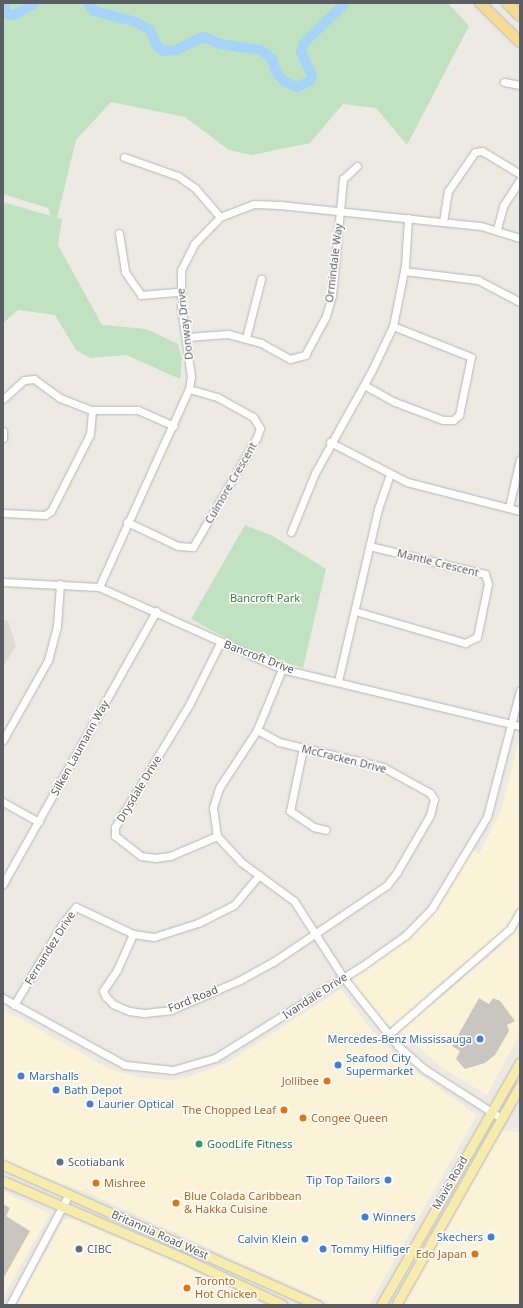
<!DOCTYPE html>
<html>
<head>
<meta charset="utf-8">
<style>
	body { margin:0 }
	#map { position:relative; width:523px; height:1308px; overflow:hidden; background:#eceae2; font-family:"Noto Sans",sans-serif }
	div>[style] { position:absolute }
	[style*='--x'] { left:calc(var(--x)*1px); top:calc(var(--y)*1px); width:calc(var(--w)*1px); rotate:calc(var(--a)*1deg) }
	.commercial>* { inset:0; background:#faf3d8 }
	.education>* { inset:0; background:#dedbd3 }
	.green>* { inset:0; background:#c0e2c0 }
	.river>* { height:10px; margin:-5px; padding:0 5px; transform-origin:5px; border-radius:5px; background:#a6d3f8 }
	.building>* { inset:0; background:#c9c6c0 }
	.roads { filter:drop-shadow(0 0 1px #b4b7bb) drop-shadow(0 0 1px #b4b7bb) }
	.minor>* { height:7px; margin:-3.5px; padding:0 3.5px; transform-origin:3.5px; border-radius:3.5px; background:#fff }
	.major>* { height:9px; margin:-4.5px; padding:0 4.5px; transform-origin:4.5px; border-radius:4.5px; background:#f8ecaa }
	.highway>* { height:10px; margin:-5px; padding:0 5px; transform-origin:5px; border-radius:5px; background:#f4db91 }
	.dots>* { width:11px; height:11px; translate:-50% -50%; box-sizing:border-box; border:2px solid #fff; border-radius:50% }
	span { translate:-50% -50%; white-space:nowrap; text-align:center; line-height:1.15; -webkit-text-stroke:3px #fff; paint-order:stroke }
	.street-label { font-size:11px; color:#5a5d61 }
	.park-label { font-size:11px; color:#3b7f3f }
	.shop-label { font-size:11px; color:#366cbe }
	.right { translate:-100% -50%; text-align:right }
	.left { translate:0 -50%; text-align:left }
	.food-label { font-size:11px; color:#c56008 }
	.leisure-label { font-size:11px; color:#27864d }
	.service-label { font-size:11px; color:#4e5e75 }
	.frame { position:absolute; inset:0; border:4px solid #5a5d61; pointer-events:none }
</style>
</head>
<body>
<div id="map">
	<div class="commercial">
		<div style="clip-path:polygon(519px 738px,520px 908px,509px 928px,392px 1028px,370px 1008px,348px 977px,401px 944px,438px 908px,473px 848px,479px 854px,501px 811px)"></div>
		<div style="clip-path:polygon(520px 921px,520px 1034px,487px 1095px,440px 1066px,400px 1031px,499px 948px)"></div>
		<div style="clip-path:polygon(341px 989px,369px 1027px,401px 1061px,477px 1115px,369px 1305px,333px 1305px,88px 1193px,3px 1162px,3px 1009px,109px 1069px,141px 1078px,171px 1080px,185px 1078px,227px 1063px)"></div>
		<div style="clip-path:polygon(506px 1130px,520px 1133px,520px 1305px,403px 1305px,501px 1132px)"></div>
		<div style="clip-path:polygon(3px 1191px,50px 1214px,3px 1297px)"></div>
		<div style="clip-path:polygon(73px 1219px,166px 1258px,266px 1305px,16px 1305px,61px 1225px,64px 1220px)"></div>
	</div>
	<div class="education">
		<div style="clip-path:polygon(3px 620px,8px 621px,16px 646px,3px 667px)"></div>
	</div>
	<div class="green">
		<div style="clip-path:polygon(3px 3px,448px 3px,469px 26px,407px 145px,376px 108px,343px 104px,310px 143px,252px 155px,229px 150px,185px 117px,111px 102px,76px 140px,57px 218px,62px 219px,58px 245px,102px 325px,146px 329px,178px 344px,182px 359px,180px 379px,126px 355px,90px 358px,76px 350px,55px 315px,18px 310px,3px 323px,3px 202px,51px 216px,48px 208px,3px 194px)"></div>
		<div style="clip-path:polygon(245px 525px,273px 536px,326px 569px,303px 668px,248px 650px,191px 619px)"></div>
	</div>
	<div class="river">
		<div style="--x:4;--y:3;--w:11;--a:75"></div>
		<div style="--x:7;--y:14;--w:7;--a:8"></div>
		<div style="--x:14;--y:15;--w:24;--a:-30"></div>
		<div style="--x:88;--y:3;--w:10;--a:53"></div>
		<div style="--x:94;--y:11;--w:43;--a:14.7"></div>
		<div style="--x:136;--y:22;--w:16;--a:30"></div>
		<div style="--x:150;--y:30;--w:17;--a:66"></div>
		<div style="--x:157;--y:46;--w:9;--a:36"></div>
		<div style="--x:164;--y:51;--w:12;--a:-5"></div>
		<div style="--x:176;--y:50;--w:30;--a:-26"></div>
		<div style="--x:203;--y:37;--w:18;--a:22"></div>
		<div style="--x:220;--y:44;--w:41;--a:8.3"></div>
		<div style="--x:261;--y:50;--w:14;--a:39"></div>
		<div style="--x:272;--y:59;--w:14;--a:73"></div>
		<div style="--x:276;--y:72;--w:12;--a:48"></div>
		<div style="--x:284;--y:81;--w:14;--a:25"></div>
		<div style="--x:297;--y:87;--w:14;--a:-25"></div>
		<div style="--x:310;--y:81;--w:6;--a:-72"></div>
		<div style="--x:312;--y:75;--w:25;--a:-116"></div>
		<div style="--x:301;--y:52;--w:9;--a:-72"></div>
		<div style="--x:304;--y:43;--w:57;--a:-44.3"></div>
	</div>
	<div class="building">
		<div style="clip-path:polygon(479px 998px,489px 1004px,493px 998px,500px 1001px,515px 1021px,507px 1025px,509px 1031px,495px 1055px,485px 1063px,465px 1069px,456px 1059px,460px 1051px,452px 1046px)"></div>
		<div style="clip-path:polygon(3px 1204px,10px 1208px,6px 1216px,30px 1231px,3px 1279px)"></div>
	</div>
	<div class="roads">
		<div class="minor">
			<div style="--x:504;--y:82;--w:16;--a:11"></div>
			<div style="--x:124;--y:157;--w:57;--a:19.4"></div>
			<div style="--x:178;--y:176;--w:21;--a:35"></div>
			<div style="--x:195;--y:188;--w:38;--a:49"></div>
			<div style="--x:443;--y:222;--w:31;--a:-81"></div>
			<div style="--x:448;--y:191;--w:47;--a:-55.3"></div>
			<div style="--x:475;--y:152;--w:7;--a:-8"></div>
			<div style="--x:482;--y:151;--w:44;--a:31.2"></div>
			<div style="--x:497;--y:229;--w:24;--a:-75"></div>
			<div style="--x:503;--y:206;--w:31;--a:-57"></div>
			<div style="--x:119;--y:233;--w:39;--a:81"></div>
			<div style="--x:125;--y:272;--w:28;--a:55"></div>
			<div style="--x:141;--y:295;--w:38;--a:-5"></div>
			<div style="--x:404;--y:271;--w:75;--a:6.9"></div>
			<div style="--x:478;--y:280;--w:47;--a:27.6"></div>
			<div style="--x:187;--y:337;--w:41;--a:-4.2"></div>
			<div style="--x:228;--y:334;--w:34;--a:15"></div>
			<div style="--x:261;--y:343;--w:33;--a:29"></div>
			<div style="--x:290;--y:359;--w:16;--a:-15"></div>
			<div style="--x:305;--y:355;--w:44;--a:-61.7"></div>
			<div style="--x:326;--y:316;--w:22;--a:-74"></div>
			<div style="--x:332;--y:295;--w:117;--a:-84.6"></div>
			<div style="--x:343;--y:179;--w:19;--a:-43"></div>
			<div style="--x:246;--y:338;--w:61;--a:-75.7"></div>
			<div style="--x:364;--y:385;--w:35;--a:29"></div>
			<div style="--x:395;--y:402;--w:51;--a:20.6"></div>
			<div style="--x:443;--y:420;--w:10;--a:0"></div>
			<div style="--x:453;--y:420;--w:8;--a:-40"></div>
			<div style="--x:459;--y:415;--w:59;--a:-78.3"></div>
			<div style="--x:471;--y:357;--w:84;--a:-158.3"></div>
			<div style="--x:3;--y:399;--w:28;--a:-42"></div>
			<div style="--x:24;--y:380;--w:10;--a:-6"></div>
			<div style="--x:34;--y:379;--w:32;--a:36"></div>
			<div style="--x:60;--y:398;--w:34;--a:21"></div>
			<div style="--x:92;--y:410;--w:46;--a:0"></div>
			<div style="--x:138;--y:410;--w:39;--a:24"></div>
			<div style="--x:3;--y:431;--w:7;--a:90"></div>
			<div style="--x:330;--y:442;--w:87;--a:27.5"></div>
			<div style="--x:407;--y:482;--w:117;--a:14.4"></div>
			<div style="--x:509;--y:507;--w:49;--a:-77.1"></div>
			<div style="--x:3;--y:513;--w:42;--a:2.7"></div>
			<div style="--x:45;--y:515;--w:7;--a:-34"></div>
			<div style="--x:51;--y:511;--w:86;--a:-63.1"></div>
			<div style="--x:90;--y:434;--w:24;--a:-85"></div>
			<div style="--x:127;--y:522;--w:56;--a:25.2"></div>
			<div style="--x:178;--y:546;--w:15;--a:4"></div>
			<div style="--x:193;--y:547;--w:127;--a:-59.8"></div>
			<div style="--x:257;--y:437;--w:9;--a:-72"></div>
			<div style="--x:260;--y:428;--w:13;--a:-122"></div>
			<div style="--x:253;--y:417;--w:41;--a:-150.9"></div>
			<div style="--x:217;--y:397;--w:29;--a:-164"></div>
			<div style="--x:291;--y:532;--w:64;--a:-67.9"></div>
			<div style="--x:315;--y:473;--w:118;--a:-61"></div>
			<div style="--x:372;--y:370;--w:49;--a:-64.5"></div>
			<div style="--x:393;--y:326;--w:61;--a:-78.7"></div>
			<div style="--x:405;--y:266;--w:48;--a:-86.4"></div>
			<div style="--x:3;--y:582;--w:96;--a:3"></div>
			<div style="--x:99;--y:587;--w:201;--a:24.1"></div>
			<div style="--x:282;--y:669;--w:245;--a:13.5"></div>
			<div style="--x:99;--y:587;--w:217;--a:-65.6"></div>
			<div style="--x:189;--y:389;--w:12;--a:-81"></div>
			<div style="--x:191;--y:377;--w:72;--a:-98"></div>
			<div style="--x:181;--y:306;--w:36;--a:-90"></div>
			<div style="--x:181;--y:270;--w:29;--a:-63"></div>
			<div style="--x:194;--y:244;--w:37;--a:-46"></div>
			<div style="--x:220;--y:217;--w:36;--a:-21"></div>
			<div style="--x:254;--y:204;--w:26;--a:2"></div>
			<div style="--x:280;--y:205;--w:202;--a:6"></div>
			<div style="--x:481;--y:226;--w:41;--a:17.1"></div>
			<div style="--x:355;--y:611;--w:115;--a:16.2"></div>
			<div style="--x:465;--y:643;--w:13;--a:-27"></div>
			<div style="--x:477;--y:637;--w:54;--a:-78.3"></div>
			<div style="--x:488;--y:584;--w:10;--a:-107"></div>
			<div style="--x:485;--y:574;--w:119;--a:-166.4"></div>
			<div style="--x:282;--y:669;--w:66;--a:112.3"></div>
			<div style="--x:257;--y:730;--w:69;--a:123.2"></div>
			<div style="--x:219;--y:788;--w:21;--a:107"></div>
			<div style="--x:213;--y:808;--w:28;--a:82"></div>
			<div style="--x:217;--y:836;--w:35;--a:47"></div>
			<div style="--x:241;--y:862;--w:66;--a:36.3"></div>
			<div style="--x:294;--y:901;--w:90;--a:57.2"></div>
			<div style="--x:343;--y:977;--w:88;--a:51.4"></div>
			<div style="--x:398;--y:1046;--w:37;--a:41"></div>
			<div style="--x:426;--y:1070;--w:89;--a:32.6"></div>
			<div style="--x:338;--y:681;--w:177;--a:-76.9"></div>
			<div style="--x:378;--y:509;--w:36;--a:-71"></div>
			<div style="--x:3;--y:740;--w:92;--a:-60.6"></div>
			<div style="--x:48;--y:660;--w:35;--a:-75"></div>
			<div style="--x:57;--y:626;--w:42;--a:-85.9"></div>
			<div style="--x:303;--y:748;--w:64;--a:101.7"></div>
			<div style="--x:290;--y:811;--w:29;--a:34"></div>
			<div style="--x:314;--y:827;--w:12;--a:14"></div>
			<div style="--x:3;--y:802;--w:41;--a:29.1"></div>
			<div style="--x:217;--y:836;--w:51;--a:156.9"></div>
			<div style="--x:170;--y:856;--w:15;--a:172"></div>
			<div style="--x:155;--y:858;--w:14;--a:-172"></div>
			<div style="--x:141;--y:856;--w:33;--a:-142"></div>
			<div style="--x:115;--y:836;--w:9;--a:-90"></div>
			<div style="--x:115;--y:827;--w:145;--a:-58.8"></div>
			<div style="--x:190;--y:703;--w:67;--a:-63.4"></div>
			<div style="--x:3;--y:884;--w:313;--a:-60.7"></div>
			<div style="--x:133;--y:934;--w:39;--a:114"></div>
			<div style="--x:117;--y:970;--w:25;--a:124"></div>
			<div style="--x:103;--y:991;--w:7;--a:63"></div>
			<div style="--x:106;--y:997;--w:10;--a:45"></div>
			<div style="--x:113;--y:1004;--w:17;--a:24"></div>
			<div style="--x:129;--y:1011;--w:15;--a:8"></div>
			<div style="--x:144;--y:1013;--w:27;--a:-6"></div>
			<div style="--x:171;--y:1010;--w:75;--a:-23.5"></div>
			<div style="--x:240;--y:980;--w:38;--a:-29"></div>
			<div style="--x:273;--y:962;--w:138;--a:-34"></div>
			<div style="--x:387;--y:885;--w:16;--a:-52"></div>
			<div style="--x:397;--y:872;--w:66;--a:-59.9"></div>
			<div style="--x:430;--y:815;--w:16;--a:-76"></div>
			<div style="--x:434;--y:799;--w:7;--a:-124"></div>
			<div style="--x:430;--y:793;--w:54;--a:-151"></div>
			<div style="--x:383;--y:767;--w:107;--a:-166.5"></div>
			<div style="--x:279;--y:742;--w:25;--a:-151"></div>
			<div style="--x:3;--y:998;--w:139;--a:28.8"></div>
			<div style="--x:125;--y:1065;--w:48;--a:5.9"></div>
			<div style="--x:173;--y:1070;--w:44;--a:-15.9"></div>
			<div style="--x:215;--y:1058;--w:173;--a:-32"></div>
			<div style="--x:362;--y:966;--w:54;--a:-35.2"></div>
			<div style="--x:406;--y:935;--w:37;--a:-46"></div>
			<div style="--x:432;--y:908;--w:106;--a:-58.9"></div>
			<div style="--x:487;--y:817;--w:131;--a:-75.4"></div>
			<div style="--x:14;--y:1005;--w:94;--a:-59.3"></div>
			<div style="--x:62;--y:924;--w:22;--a:-51"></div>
			<div style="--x:76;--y:907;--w:63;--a:25.3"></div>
			<div style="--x:133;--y:934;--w:21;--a:8"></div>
			<div style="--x:154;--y:937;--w:46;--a:-17.7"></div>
			<div style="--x:198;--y:923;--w:40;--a:-26.6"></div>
			<div style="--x:234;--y:905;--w:39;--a:-50"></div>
			<div style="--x:388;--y:1035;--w:162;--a:-41"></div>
			<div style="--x:510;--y:929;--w:20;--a:-60"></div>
			<div style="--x:10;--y:1305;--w:126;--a:-62"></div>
		</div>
		<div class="major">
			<div style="--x:3;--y:1165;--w:345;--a:24"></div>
			<div style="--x:3;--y:1181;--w:196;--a:23.2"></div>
			<div style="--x:183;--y:1258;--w:110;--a:25.2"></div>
			<div style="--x:381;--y:1305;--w:280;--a:-60.2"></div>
			<div style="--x:396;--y:1305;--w:252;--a:-60.5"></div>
		</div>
		<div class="highway">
			<div style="--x:480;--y:3;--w:56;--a:44.3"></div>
			<div style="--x:507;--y:3;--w:18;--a:45"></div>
		</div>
	</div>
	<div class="dots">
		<div style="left:480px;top:1039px;background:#3f7fe0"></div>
		<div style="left:338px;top:1065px;background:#3f7fe0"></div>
		<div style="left:21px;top:1076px;background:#3f7fe0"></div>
		<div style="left:327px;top:1081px;background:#e8710a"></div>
		<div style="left:56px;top:1090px;background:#3f7fe0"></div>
		<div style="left:90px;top:1104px;background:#3f7fe0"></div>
		<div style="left:284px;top:1110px;background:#e8710a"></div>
		<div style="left:303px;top:1118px;background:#e8710a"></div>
		<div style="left:199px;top:1144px;background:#2e9e5b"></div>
		<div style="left:60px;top:1162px;background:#5c6f8a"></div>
		<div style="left:388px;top:1180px;background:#3f7fe0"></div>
		<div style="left:96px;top:1183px;background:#e8710a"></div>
		<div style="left:176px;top:1203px;background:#e8710a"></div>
		<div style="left:365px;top:1217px;background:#3f7fe0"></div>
		<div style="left:491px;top:1237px;background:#3f7fe0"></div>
		<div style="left:305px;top:1239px;background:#3f7fe0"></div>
		<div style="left:79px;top:1249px;background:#5c6f8a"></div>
		<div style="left:323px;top:1249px;background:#3f7fe0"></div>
		<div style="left:475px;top:1254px;background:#e8710a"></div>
		<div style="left:187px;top:1288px;background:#e8710a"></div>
	</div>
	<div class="street-label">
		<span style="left:334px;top:263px;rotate:-83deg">Ormindale Way</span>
		<span style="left:185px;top:324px;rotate:-97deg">Donway Drive</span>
		<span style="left:231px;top:483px;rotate:-60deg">Culmore Crescent</span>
		<span style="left:438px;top:563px;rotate:14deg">Mantle Crescent</span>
		<span style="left:259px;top:657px;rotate:21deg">Bancroft Drive</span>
		<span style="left:80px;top:748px;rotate:-61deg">Silken Laumann Way</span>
		<span style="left:344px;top:759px;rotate:14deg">McCracken Drive</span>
		<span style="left:139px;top:789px;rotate:-59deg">Drysdale Drive</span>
		<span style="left:50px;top:948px;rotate:-58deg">Fernandez Drive</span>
		<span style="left:315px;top:996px;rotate:-33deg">Ivandale Drive</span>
		<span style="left:193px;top:999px;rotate:-22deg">Ford Road</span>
		<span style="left:450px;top:1183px;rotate:-60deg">Mavis Road</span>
		<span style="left:160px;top:1235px;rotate:24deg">Britannia Road West</span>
	</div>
	<div class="park-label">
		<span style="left:265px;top:598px">Bancroft Park</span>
	</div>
	<div class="shop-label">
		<span class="right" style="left:472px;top:1039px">Mercedes-Benz Mississauga</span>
		<span class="left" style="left:346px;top:1065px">Seafood City<br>Supermarket</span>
		<span class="left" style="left:29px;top:1076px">Marshalls</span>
		<span class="left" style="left:64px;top:1090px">Bath Depot</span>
		<span class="left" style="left:98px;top:1104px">Laurier Optical</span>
		<span class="right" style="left:380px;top:1180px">Tip Top Tailors</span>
		<span class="left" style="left:373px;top:1217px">Winners</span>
		<span class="right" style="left:483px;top:1237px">Skechers</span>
		<span class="right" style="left:297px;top:1239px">Calvin Klein</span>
		<span class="left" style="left:331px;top:1249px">Tommy Hilfiger</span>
	</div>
	<div class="food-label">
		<span class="right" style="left:319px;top:1081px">Jollibee</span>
		<span class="right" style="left:276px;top:1110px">The Chopped Leaf</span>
		<span class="left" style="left:311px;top:1118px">Congee Queen</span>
		<span class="left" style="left:104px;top:1183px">Mishree</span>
		<span class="left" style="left:184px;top:1203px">Blue Colada Caribbean<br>&amp; Hakka Cuisine</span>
		<span class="right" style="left:467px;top:1254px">Edo Japan</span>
		<span class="left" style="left:195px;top:1288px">Toronto<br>Hot Chicken</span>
	</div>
	<div class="leisure-label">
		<span class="left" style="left:207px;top:1144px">GoodLife Fitness</span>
	</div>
	<div class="service-label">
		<span class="left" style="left:68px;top:1162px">Scotiabank</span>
		<span class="left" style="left:87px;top:1249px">CIBC</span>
	</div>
	<div class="frame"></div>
</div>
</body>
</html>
